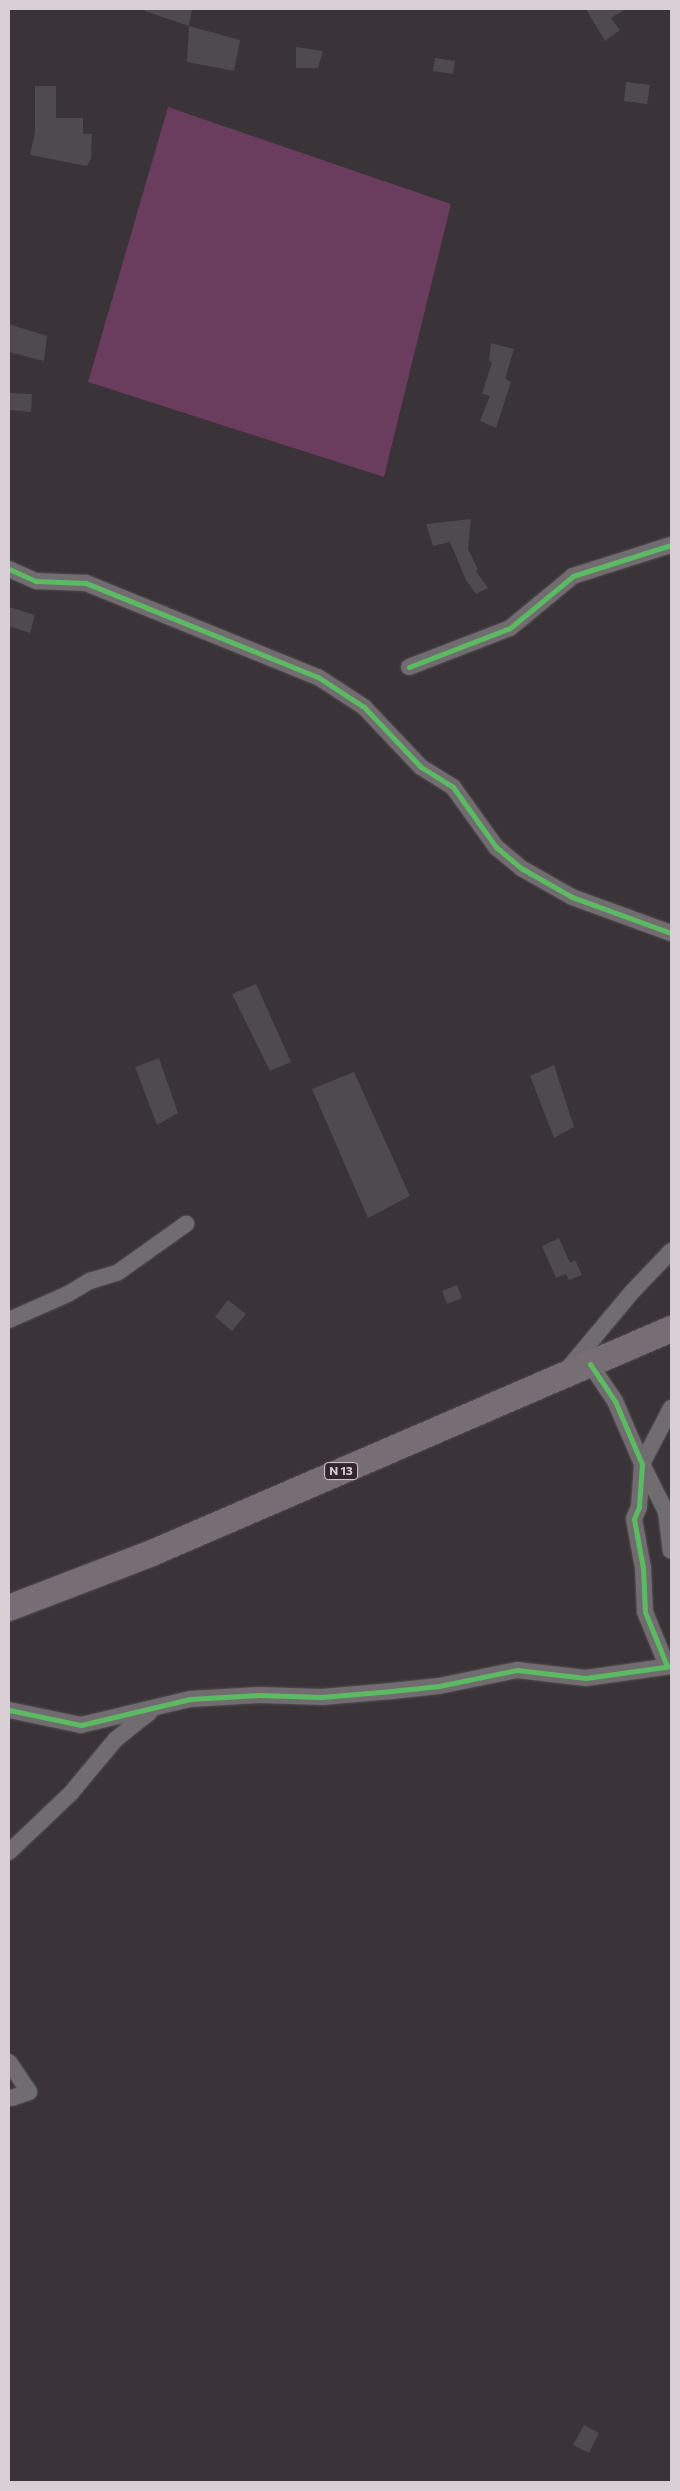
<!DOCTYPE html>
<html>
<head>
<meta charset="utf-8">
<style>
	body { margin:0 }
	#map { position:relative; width:680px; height:2491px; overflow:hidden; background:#3a3338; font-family:Commissioner,sans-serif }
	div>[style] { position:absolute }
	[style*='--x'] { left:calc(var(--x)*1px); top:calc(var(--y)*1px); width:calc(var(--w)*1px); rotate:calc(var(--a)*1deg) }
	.green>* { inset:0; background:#6a3c5d }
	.building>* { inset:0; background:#4f4a4e }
	.roads { filter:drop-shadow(0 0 1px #554f53) drop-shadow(0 0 1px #554f53) }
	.street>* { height:16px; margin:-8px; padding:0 8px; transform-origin:8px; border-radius:8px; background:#716c6f }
	.primary>* { height:26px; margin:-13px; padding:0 13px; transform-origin:13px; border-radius:13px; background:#776d74 }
	.cycleway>* { height:5px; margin:-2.5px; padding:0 2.5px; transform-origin:2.5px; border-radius:2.5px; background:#5cba63 }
	span { translate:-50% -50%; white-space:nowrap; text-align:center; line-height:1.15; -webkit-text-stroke:4px #33262f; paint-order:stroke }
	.shield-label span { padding:1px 4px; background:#33262f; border:1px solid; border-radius:4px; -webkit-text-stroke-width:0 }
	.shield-label { font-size:12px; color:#d7cfd4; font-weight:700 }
	.frame { position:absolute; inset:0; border:10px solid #d7cfd4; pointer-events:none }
</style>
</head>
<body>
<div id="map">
	<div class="green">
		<div style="clip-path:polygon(168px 107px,451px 204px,384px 477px,88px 382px)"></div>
	</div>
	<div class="building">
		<div style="clip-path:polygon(145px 9px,192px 9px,189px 26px,145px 11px)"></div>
		<div style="clip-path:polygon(586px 9px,626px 9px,611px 18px,620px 30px,605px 41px)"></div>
		<div style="clip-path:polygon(189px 26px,240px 40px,234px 71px,187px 62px)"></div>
		<div style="clip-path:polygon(296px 47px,323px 51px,318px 68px,296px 68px)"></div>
		<div style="clip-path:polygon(435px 58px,455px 61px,453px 74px,433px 71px)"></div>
		<div style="clip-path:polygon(626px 82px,650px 85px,647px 104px,624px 101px)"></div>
		<div style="clip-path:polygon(35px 86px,56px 86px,56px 118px,83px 118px,83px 134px,92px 134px,91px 159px,87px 166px,30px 155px,35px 132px)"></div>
		<div style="clip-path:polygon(9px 324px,47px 336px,44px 361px,9px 352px)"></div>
		<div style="clip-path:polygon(491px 343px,514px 349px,505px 379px,511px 382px,496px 428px,480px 421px,490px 396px,482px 394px,492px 362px,489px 361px)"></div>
		<div style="clip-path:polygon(9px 393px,32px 394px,31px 412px,9px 410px)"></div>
		<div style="clip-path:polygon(471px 519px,468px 549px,478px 570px,476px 571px,488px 588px,476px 594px,466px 580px,450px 542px,433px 546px,426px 524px)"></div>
		<div style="clip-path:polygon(9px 607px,35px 615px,30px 633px,9px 626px)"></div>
		<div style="clip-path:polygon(256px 984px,291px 1062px,270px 1071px,232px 994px)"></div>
		<div style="clip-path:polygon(159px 1058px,178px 1113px,157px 1125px,135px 1067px)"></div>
		<div style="clip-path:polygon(554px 1065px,574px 1127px,554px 1138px,530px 1076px)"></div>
		<div style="clip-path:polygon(354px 1072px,410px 1196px,368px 1218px,312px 1089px)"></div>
		<div style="clip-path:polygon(559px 1238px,570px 1263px,575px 1260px,582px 1275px,569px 1280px,566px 1274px,556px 1278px,542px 1246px)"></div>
		<div style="clip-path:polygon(457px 1285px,462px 1298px,447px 1304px,442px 1291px)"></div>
		<div style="clip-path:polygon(228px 1300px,246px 1314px,232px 1331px,215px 1317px)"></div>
		<div style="clip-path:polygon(584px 2425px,599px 2433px,589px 2453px,573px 2445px)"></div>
	</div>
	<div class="roads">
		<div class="street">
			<div style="--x:9;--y:569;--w:30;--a:24"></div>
			<div style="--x:36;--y:581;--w:50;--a:2.3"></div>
			<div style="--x:86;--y:583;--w:250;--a:22.1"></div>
			<div style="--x:318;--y:677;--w:55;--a:33.1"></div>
			<div style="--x:364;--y:707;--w:83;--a:46.5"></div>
			<div style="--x:421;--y:767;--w:38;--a:32"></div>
			<div style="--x:453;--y:787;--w:74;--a:54.4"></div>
			<div style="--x:496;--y:847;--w:33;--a:40"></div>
			<div style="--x:521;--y:868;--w:59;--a:29.6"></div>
			<div style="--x:572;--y:897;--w:105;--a:20"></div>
			<div style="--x:409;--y:667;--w:108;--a:-21.1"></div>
			<div style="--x:510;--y:628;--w:82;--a:-39.5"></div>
			<div style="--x:573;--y:576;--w:103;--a:-17.6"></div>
			<div style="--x:9;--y:1320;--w:64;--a:-23.8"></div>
			<div style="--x:68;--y:1294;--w:26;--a:-31"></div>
			<div style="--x:90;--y:1281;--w:28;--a:-17"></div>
			<div style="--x:117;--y:1273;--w:85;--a:-35.4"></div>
			<div style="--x:590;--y:1364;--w:45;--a:56"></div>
			<div style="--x:615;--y:1401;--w:69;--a:66.8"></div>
			<div style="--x:642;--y:1464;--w:43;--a:94"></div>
			<div style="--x:639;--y:1507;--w:13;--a:113"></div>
			<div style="--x:634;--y:1519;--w:50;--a:79.6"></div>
			<div style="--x:643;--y:1568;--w:44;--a:87.4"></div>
			<div style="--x:645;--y:1612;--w:58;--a:67.8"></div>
			<div style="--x:566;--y:1371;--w:103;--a:-50.1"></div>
			<div style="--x:632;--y:1292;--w:57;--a:-46.4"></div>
			<div style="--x:671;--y:1408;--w:63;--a:117.4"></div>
			<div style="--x:642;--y:1464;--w:54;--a:63.4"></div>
			<div style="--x:666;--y:1512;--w:39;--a:83"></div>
			<div style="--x:9;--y:1710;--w:74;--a:11.8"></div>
			<div style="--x:81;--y:1725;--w:112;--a:-13.4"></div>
			<div style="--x:190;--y:1699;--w:69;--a:-3.3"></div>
			<div style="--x:259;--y:1695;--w:63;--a:1.8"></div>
			<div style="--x:322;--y:1697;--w:70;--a:-4.9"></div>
			<div style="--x:392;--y:1691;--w:47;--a:-6.1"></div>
			<div style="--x:439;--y:1686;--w:80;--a:-11.6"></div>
			<div style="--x:517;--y:1670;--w:69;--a:6.6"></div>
			<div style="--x:586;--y:1678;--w:86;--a:-8"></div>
			<div style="--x:9;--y:1852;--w:86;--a:-43.6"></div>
			<div style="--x:71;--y:1793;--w:70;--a:-50.2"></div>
			<div style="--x:116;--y:1739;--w:43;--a:-38.5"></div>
			<div style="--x:9;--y:2062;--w:36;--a:56"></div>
			<div style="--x:29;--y:2092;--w:18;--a:161"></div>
		</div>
		<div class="primary">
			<div style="--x:9;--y:1608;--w:153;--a:-21"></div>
			<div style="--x:152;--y:1553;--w:565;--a:-23.34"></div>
		</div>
	</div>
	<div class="cycleway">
		<div style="--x:9;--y:569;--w:30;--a:24"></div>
		<div style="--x:36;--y:581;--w:50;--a:2.3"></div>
		<div style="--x:86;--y:583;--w:250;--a:22.1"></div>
		<div style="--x:318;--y:677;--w:55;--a:33.1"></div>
		<div style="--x:364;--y:707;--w:83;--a:46.5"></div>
		<div style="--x:421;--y:767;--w:38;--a:32"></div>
		<div style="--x:453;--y:787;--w:74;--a:54.4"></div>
		<div style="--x:496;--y:847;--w:33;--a:40"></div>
		<div style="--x:521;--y:868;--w:59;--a:29.6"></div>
		<div style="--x:572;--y:897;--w:105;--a:20"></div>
		<div style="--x:409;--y:667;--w:108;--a:-21.1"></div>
		<div style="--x:510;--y:628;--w:82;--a:-39.5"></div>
		<div style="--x:573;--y:576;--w:103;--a:-17.6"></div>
		<div style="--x:590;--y:1364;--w:45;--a:56"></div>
		<div style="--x:615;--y:1401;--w:69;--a:66.8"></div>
		<div style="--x:642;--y:1464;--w:43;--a:94"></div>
		<div style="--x:639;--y:1507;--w:13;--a:113"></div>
		<div style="--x:634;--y:1519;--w:50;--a:79.6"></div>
		<div style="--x:643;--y:1568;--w:44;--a:87.4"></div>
		<div style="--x:645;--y:1612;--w:58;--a:67.8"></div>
		<div style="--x:9;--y:1710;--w:74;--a:11.8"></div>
		<div style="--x:81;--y:1725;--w:112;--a:-13.4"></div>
		<div style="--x:190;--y:1699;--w:69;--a:-3.3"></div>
		<div style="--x:259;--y:1695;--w:63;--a:1.8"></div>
		<div style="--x:322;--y:1697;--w:70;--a:-4.9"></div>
		<div style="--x:392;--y:1691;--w:47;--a:-6.1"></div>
		<div style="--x:439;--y:1686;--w:80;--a:-11.6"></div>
		<div style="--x:517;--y:1670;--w:69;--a:6.6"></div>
		<div style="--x:586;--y:1678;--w:86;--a:-8"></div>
	</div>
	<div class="shield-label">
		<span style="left:341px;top:1471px">N 13</span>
	</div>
	<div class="frame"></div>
</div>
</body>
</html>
